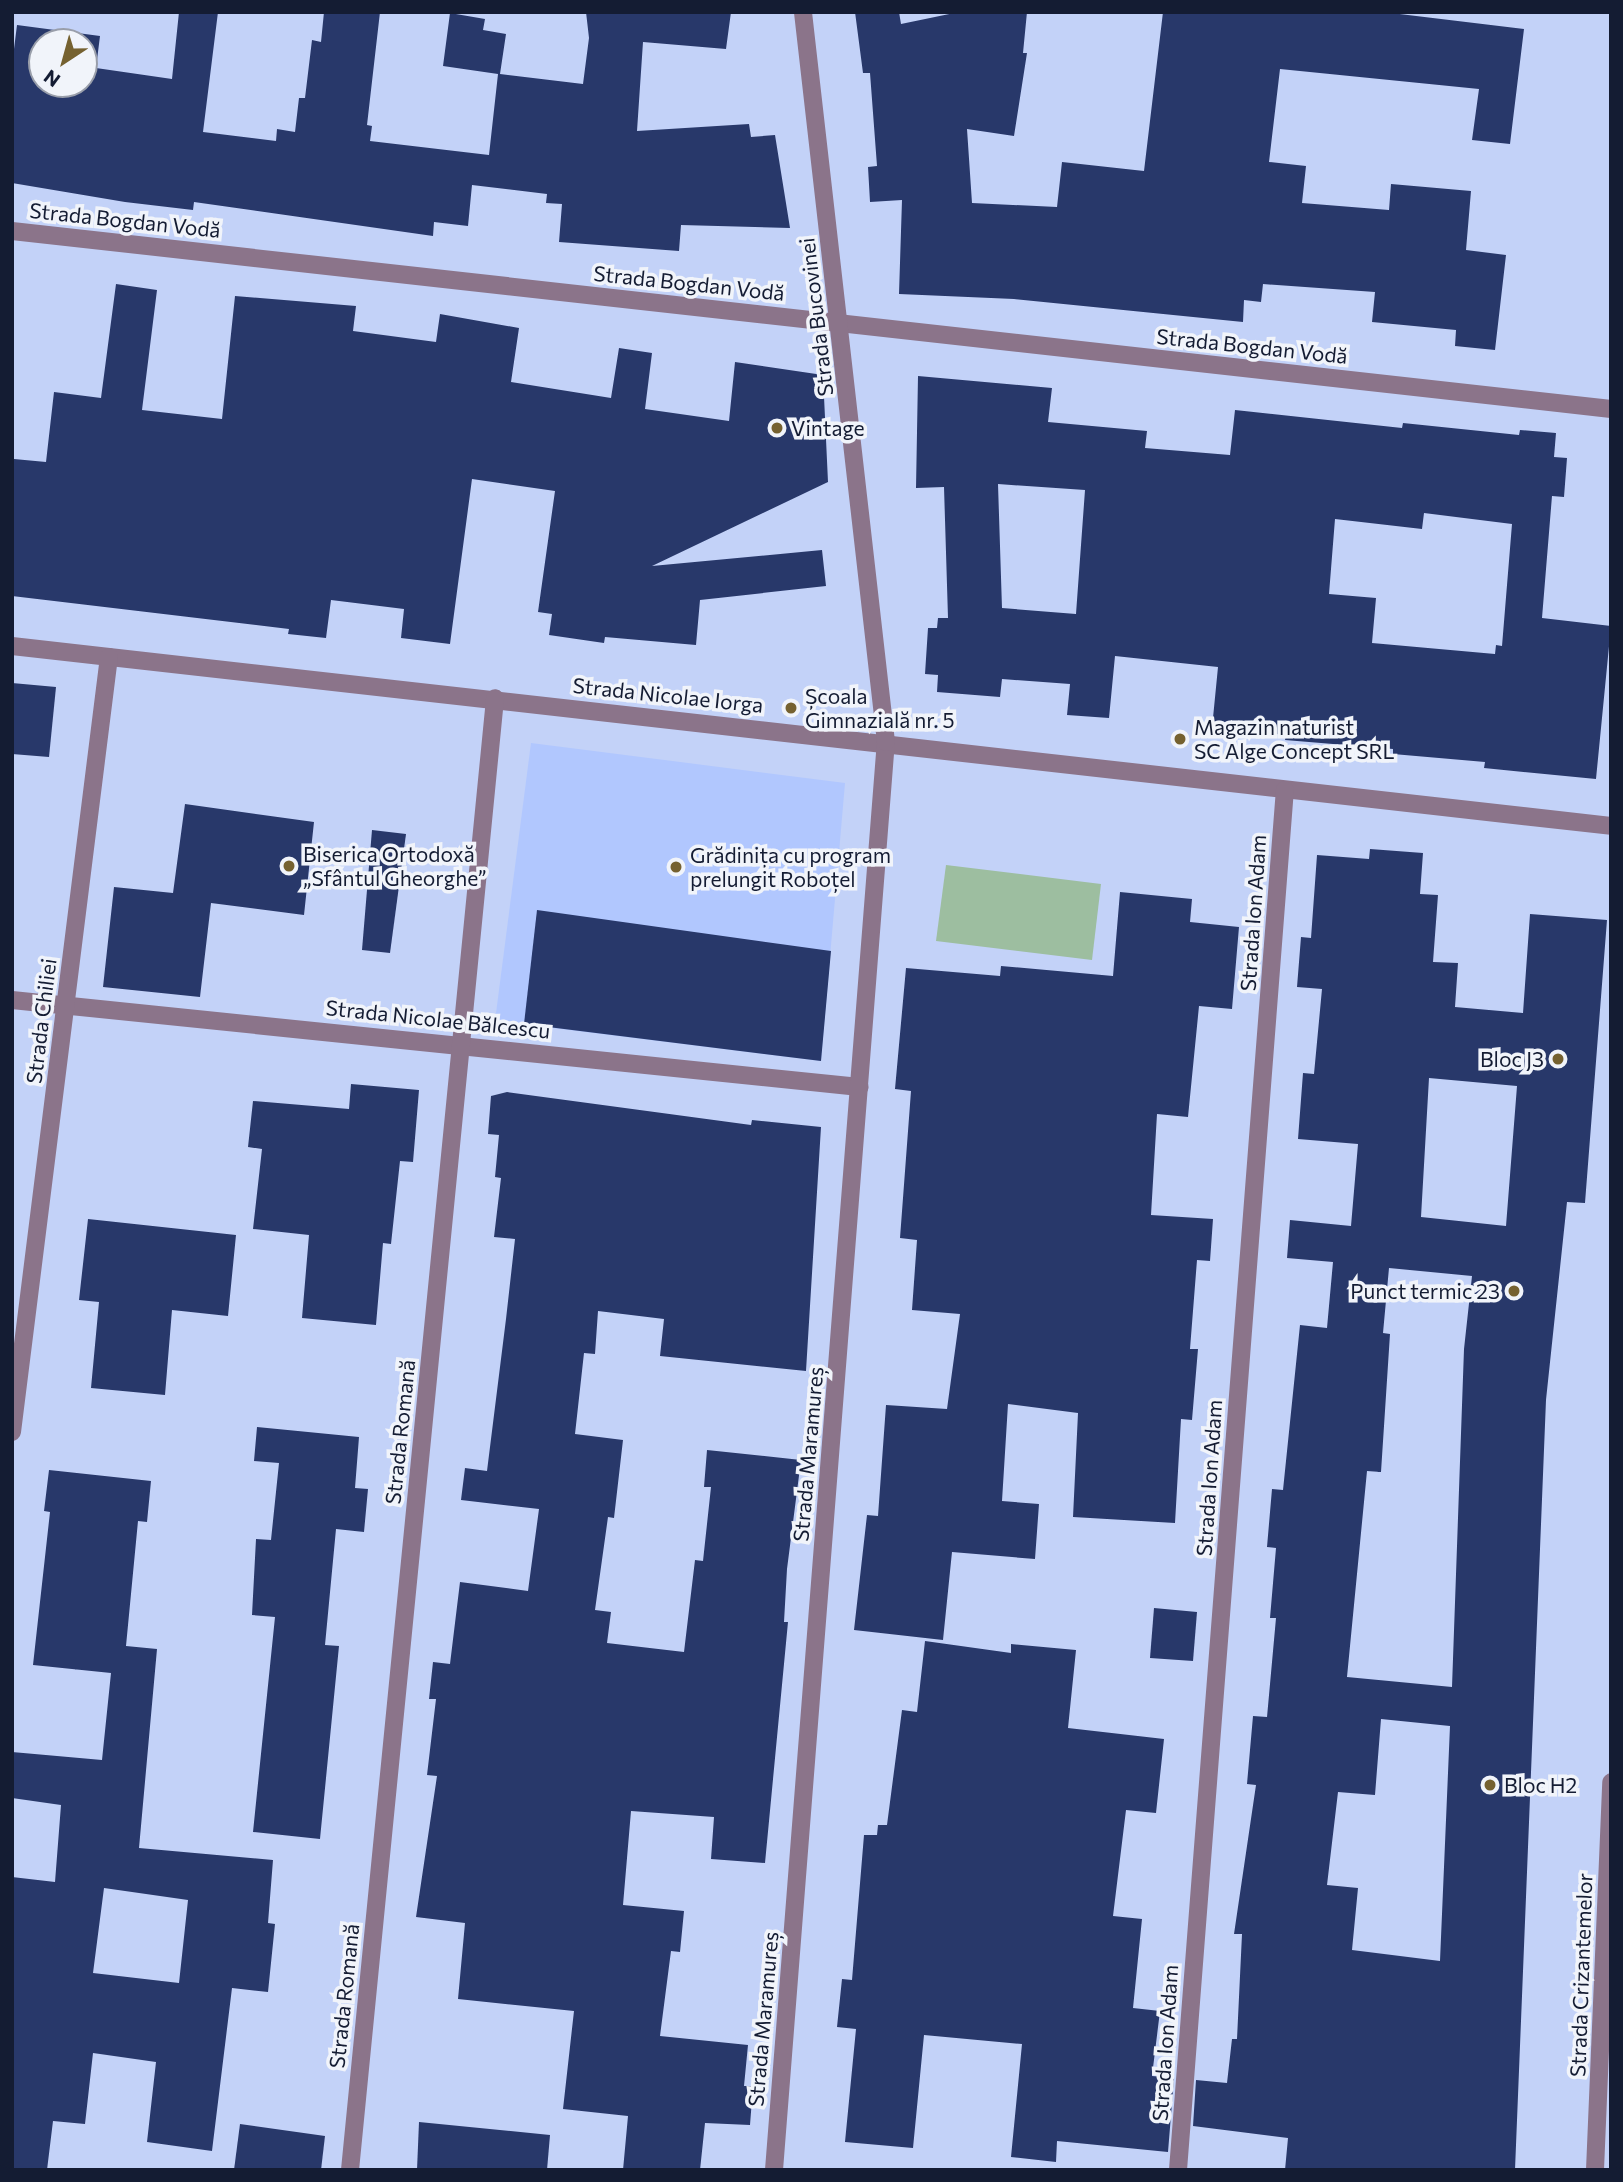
<!DOCTYPE html>
<html>
<head>
<meta charset="utf-8">
<style>
	body { margin:0 }
	#map { position:relative; width:1623px; height:2182px; overflow:hidden; background:#c3d2f8; font-family:Commissioner,sans-serif }
	div>[style] { position:absolute }
	[style*='--x'] { left:calc(var(--x)*1px); top:calc(var(--y)*1px); width:calc(var(--w)*1px); rotate:calc(var(--a)*1deg) }
	.built>* { inset:0; background:#b1c7fe }
	.green>* { inset:0; background:#9dbea0 }
	.building>* { inset:0; background:#28386a }
	.minor>* { height:18px; margin:-9px; padding:0 9px; transform-origin:9px; border-radius:9px; background:#8b748a }
	.dots>* { width:19px; height:19px; translate:-50% -50%; box-sizing:border-box; border:4px solid #f1f4fa; border-radius:50% }
	span { translate:-50% -50%; white-space:nowrap; text-align:center; line-height:1.15; -webkit-text-stroke:7px #f1f4fa; paint-order:stroke }
	.street-label { font-size:21px; color:#141c33 }
	.poi-label { font-size:21px; color:#141c33 }
	.left { translate:0 -50%; text-align:left }
	.right { translate:-100% -50%; text-align:right }
	.frame { position:absolute; inset:0; border:14px solid #141c33; pointer-events:none }
	.north { position:absolute; left:28px; top:28px; width:70px; height:70px; box-sizing:border-box; background:#f1f4fa; border:2px solid #999eaa; border-radius:50%; rotate:216deg; font-size:19px; font-weight:700; line-height:28px; text-align:center; color:#141c33 }
	.north::after { content:''; display:block; margin:auto; width:24px; height:32px; background:#756130; clip-path:polygon(50% 0,100% 100%,50% 72%,0 100%) }
</style>
</head>
<body>
<div id="map">
	<div class="built">
		<div style="clip-path:polygon(531px 743px,845px 783px,821px 1061px,495px 1021px)"></div>
	</div>
	<div class="green">
		<div style="clip-path:polygon(946px 865px,1101px 884px,1092px 960px,936px 941px)"></div>
	</div>
	<div class="building">
		<div style="clip-path:polygon(evenodd,179px 12px,218px 12px,203px 132px,276px 141px,277px 129px,295px 132px,299px 98px,305px 98px,312px 40px,321px 42px,324px 12px,380px 12px,367px 125px,372px 126px,370px 141px,489px 155px,498px 74px,443px 66px,450px 13px,485px 19px,483px 30px,506px 34px,500px 74px,583px 84px,589px 38px,586px 12px,731px 12px,726px 49px,643px 42px,637px 131px,749px 124px,751px 137px,775px 135px,790px 228px,681px 225px,679px 251px,559px 242px,562px 204px,546px 203px,547px 194px,472px 185px,468px 226px,434px 222px,433px 236px,194px 202px,193px 210px,125px 202px,12px 183px,12px 65px,17px 25px,100px 36px,96px 68px,172px 79px,179px 12px,42px 42px,84px 42px,84px 84px,42px 84px,42px 42px)"></div>
		<div style="clip-path:polygon(855px 12px,899px 12px,901px 24px,959px 12px,1027px 12px,1023px 53px,1027px 53px,1014px 136px,967px 129px,972px 203px,1057px 207px,1062px 162px,1144px 171px,1163px 12px,1383px 12px,1524px 29px,1510px 144px,1472px 140px,1479px 89px,1280px 69px,1269px 162px,1306px 166px,1302px 203px,1389px 210px,1391px 184px,1471px 191px,1466px 250px,1506px 255px,1495px 350px,1455px 346px,1456px 330px,1372px 322px,1375px 292px,1263px 284px,1261px 302px,1244px 300px,1243px 322px,1014px 299px,899px 294px,902px 200px,870px 202px,868px 167px,877px 166px,870px 73px,863px 73px)"></div>
		<div style="clip-path:polygon(116px 284px,157px 290px,142px 410px,222px 419px,235px 296px,356px 306px,353px 331px,436px 342px,440px 314px,519px 328px,511px 382px,611px 398px,619px 348px,652px 353px,645px 409px,729px 421px,735px 362px,823px 375px,828px 482px,652px 566px,822px 550px,826px 586px,700px 600px,696px 645px,605px 637px,604px 643px,549px 635px,552px 614px,538px 612px,555px 491px,472px 479px,450px 644px,401px 638px,404px 609px,331px 600px,326px 638px,288px 634px,289px 629px,12px 596px,14px 459px,46px 462px,54px 392px,101px 398px)"></div>
		<div style="clip-path:polygon(evenodd,918px 376px,1052px 388px,1048px 422px,1147px 431px,1145px 448px,1230px 455px,1235px 410px,1402px 428px,1403px 423px,1519px 435px,1520px 430px,1556px 433px,1554px 457px,1567px 458px,1564px 497px,1552px 496px,1542px 618px,1611px 626px,1596px 779px,1484px 768px,1485px 762px,1393px 754px,1393px 749px,1285px 740px,1286px 735px,1212px 728px,1218px 667px,1115px 656px,1109px 718px,1067px 715px,1070px 684px,1002px 679px,1000px 697px,937px 692px,938px 675px,925px 674px,928px 628px,937px 628px,938px 618px,948px 618px,944px 487px,916px 488px,918px 376px,998px 484px,1085px 490px,1076px 614px,1002px 608px,998px 484px,918px 376px,1424px 513px,1512px 524px,1502px 646px,1496px 645px,1495px 654px,1372px 643px,1376px 598px,1329px 594px,1335px 519px,1422px 529px,1424px 513px)"></div>
		<div style="clip-path:polygon(12px 683px,56px 687px,49px 757px,12px 754px)"></div>
		<div style="clip-path:polygon(185px 804px,314px 822px,304px 915px,211px 903px,200px 997px,103px 987px,114px 887px,173px 893px)"></div>
		<div style="clip-path:polygon(372px 830px,406px 834px,390px 953px,362px 950px)"></div>
		<div style="clip-path:polygon(evenodd,1370px 849px,1423px 853px,1420px 894px,1438px 895px,1433px 962px,1458px 963px,1455px 1007px,1523px 1013px,1530px 914px,1607px 920px,1585px 1203px,1567px 1202px,1546px 1400px,1515px 2170px,1285px 2170px,1288px 2138px,1193px 2126px,1196px 2080px,1227px 2083px,1232px 2039px,1237px 2039px,1242px 1934px,1234px 1934px,1256px 1785px,1247px 1784px,1253px 1716px,1267px 1717px,1276px 1618px,1270px 1618px,1276px 1548px,1267px 1547px,1272px 1489px,1283px 1490px,1300px 1325px,1327px 1328px,1333px 1262px,1287px 1258px,1290px 1220px,1351px 1226px,1358px 1144px,1298px 1139px,1303px 1073px,1314px 1074px,1322px 989px,1297px 987px,1301px 937px,1311px 938px,1317px 855px,1369px 859px,1370px 849px,1429px 1078px,1517px 1086px,1506px 1226px,1421px 1217px,1429px 1078px,1370px 849px,1389px 1268px,1472px 1276px,1464px 1349px,1452px 1687px,1347px 1677px,1367px 1471px,1381px 1472px,1390px 1334px,1383px 1333px,1389px 1268px,1370px 849px,1381px 1719px,1450px 1726px,1440px 1961px,1352px 1950px,1358px 1888px,1327px 1885px,1338px 1792px,1375px 1795px,1381px 1719px)"></div>
		<div style="clip-path:polygon(1120px 892px,1192px 899px,1190px 922px,1239px 927px,1232px 1009px,1199px 1006px,1188px 1117px,1157px 1114px,1151px 1215px,1213px 1219px,1210px 1261px,1197px 1260px,1190px 1349px,1198px 1349px,1192px 1420px,1181px 1419px,1175px 1523px,1073px 1517px,1078px 1413px,1008px 1404px,1002px 1501px,1039px 1504px,1035px 1559px,952px 1552px,943px 1640px,854px 1630px,867px 1515px,878px 1516px,886px 1405px,947px 1409px,960px 1314px,912px 1310px,917px 1240px,900px 1238px,911px 1091px,895px 1089px,906px 968px,1000px 976px,1001px 966px,1113px 976px)"></div>
		<div style="clip-path:polygon(537px 910px,831px 951px,821px 1061px,524px 1024px)"></div>
		<div style="clip-path:polygon(351px 1084px,419px 1090px,413px 1162px,400px 1161px,391px 1244px,383px 1243px,376px 1325px,302px 1318px,309px 1235px,253px 1229px,262px 1149px,248px 1147px,253px 1101px,349px 1109px)"></div>
		<div style="clip-path:polygon(507px 1092px,751px 1125px,752px 1120px,821px 1127px,806px 1371px,660px 1356px,664px 1319px,598px 1311px,595px 1354px,584px 1353px,575px 1434px,623px 1440px,614px 1518px,608px 1517px,595px 1610px,611px 1612px,607px 1643px,684px 1652px,695px 1560px,703px 1561px,711px 1487px,704px 1487px,707px 1450px,801px 1460px,787px 1569px,784px 1622px,788px 1622px,765px 1863px,711px 1859px,714px 1817px,631px 1811px,623px 1905px,684px 1911px,680px 1952px,671px 1951px,660px 2036px,748px 2045px,744px 2086px,753px 2086px,750px 2125px,705px 2123px,700px 2170px,623px 2170px,628px 2116px,563px 2109px,574px 2011px,458px 1999px,465px 1923px,416px 1917px,437px 1776px,427px 1775px,436px 1699px,429px 1699px,433px 1662px,450px 1664px,460px 1582px,528px 1591px,539px 1509px,461px 1500px,465px 1468px,487px 1471px,506px 1319px,515px 1239px,494px 1237px,501px 1178px,495px 1177px,499px 1135px,488px 1134px,491px 1096px)"></div>
		<div style="clip-path:polygon(88px 1219px,236px 1235px,228px 1316px,172px 1310px,165px 1395px,91px 1388px,99px 1302px,79px 1300px)"></div>
		<div style="clip-path:polygon(257px 1427px,359px 1437px,355px 1488px,368px 1489px,364px 1532px,336px 1529px,325px 1645px,339px 1646px,320px 1839px,253px 1832px,275px 1617px,252px 1615px,256px 1539px,271px 1540px,279px 1463px,254px 1461px)"></div>
		<div style="clip-path:polygon(evenodd,49px 1470px,151px 1481px,147px 1522px,138px 1521px,126px 1646px,157px 1649px,139px 1848px,273px 1860px,268px 1923px,275px 1924px,268px 1992px,232px 1988px,212px 2151px,147px 2142px,156px 2062px,93px 2053px,85px 2124px,53px 2121px,47px 2170px,12px 2170px,12px 1877px,55px 1882px,61px 1805px,12px 1798px,12px 1752px,102px 1760px,111px 1673px,33px 1665px,50px 1512px,44px 1511px,49px 1470px,104px 1888px,188px 1900px,179px 1983px,93px 1973px,104px 1888px)"></div>
		<div style="clip-path:polygon(1154px 1608px,1197px 1612px,1193px 1661px,1150px 1658px)"></div>
		<div style="clip-path:polygon(925px 1641px,1011px 1653px,1011px 1644px,1076px 1650px,1068px 1728px,1164px 1739px,1156px 1813px,1126px 1810px,1113px 1916px,1142px 1919px,1133px 2008px,1160px 2011px,1152px 2076px,1174px 2078px,1168px 2152px,1057px 2141px,1056px 2162px,1011px 2157px,1022px 2044px,924px 2035px,913px 2148px,845px 2142px,856px 2029px,837px 2027px,842px 1979px,852px 1980px,864px 1835px,877px 1835px,878px 1825px,887px 1825px,902px 1710px,917px 1712px)"></div>
		<div style="clip-path:polygon(419px 2122px,550px 2135px,547px 2170px,417px 2170px)"></div>
		<div style="clip-path:polygon(240px 2124px,325px 2136px,321px 2170px,234px 2170px)"></div>
	</div>
	<div class="minor">
		<div style="--x:12;--y:231;--w:1609;--a:6.35"></div>
		<div style="--x:12;--y:646;--w:1609;--a:6.42"></div>
		<div style="--x:12;--y:1000;--w:852;--a:5.86"></div>
		<div style="--x:12;--y:1432;--w:781;--a:-82.87"></div>
		<div style="--x:350;--y:2170;--w:1479;--a:-84.37"></div>
		<div style="--x:774;--y:2170;--w:1432;--a:-85.52"></div>
		<div style="--x:886;--y:742;--w:735;--a:-96.49"></div>
		<div style="--x:1178;--y:2170;--w:1384;--a:-85.57"></div>
		<div style="--x:1595;--y:2170;--w:388;--a:-87.6"></div>
	</div>
	<div class="dots">
		<div style="left:777px;top:428px;background:#756130"></div>
		<div style="left:791px;top:708px;background:#756130"></div>
		<div style="left:1180px;top:739px;background:#756130"></div>
		<div style="left:289px;top:866px;background:#756130"></div>
		<div style="left:676px;top:867px;background:#756130"></div>
		<div style="left:1558px;top:1059px;background:#756130"></div>
		<div style="left:1514px;top:1291px;background:#756130"></div>
		<div style="left:1490px;top:1785px;background:#756130"></div>
	</div>
	<div class="street-label">
		<span style="left:125px;top:220px;rotate:6deg">Strada Bogdan Vodă</span>
		<span style="left:689px;top:283px;rotate:6deg">Strada Bogdan Vodă</span>
		<span style="left:816px;top:317px;rotate:-97deg">Strada Bucovinei</span>
		<span style="left:1252px;top:346px;rotate:6deg">Strada Bogdan Vodă</span>
		<span style="left:668px;top:695px;rotate:6deg">Strada Nicolae Iorga</span>
		<span style="left:1253px;top:913px;rotate:-86deg">Strada Ion Adam</span>
		<span style="left:438px;top:1019px;rotate:6deg">Strada Nicolae Bălcescu</span>
		<span style="left:41px;top:1021px;rotate:-83deg">Strada Chiliei</span>
		<span style="left:400px;top:1432px;rotate:-84deg">Strada Romană</span>
		<span style="left:808px;top:1454px;rotate:-85deg">Strada Maramureș</span>
		<span style="left:1209px;top:1478px;rotate:-86deg">Strada Ion Adam</span>
		<span style="left:1581px;top:1975px;rotate:-88deg">Strada Crizantemelor</span>
		<span style="left:344px;top:1996px;rotate:-84deg">Strada Romană</span>
		<span style="left:763px;top:2019px;rotate:-85deg">Strada Maramureș</span>
		<span style="left:1165px;top:2043px;rotate:-86deg">Strada Ion Adam</span>
	</div>
	<div class="poi-label">
		<span class="left" style="left:791px;top:428px">Vintage</span>
		<span class="left" style="left:805px;top:708px">Școala<br>Gimnazială nr. 5</span>
		<span class="left" style="left:1194px;top:739px">Magazin naturist<br>SC Alge Concept SRL</span>
		<span class="left" style="left:303px;top:866px">Biserica Ortodoxă<br>„Sfântul Gheorghe”</span>
		<span class="left" style="left:690px;top:867px">Grădinița cu program<br>prelungit Roboțel</span>
		<span class="right" style="left:1544px;top:1059px">Bloc J3</span>
		<span class="right" style="left:1500px;top:1291px">Punct termic 23</span>
		<span class="left" style="left:1504px;top:1785px">Bloc H2</span>
	</div>
	<div class="frame"></div>
	<div class="north">N</div>
</div>
</body>
</html>
